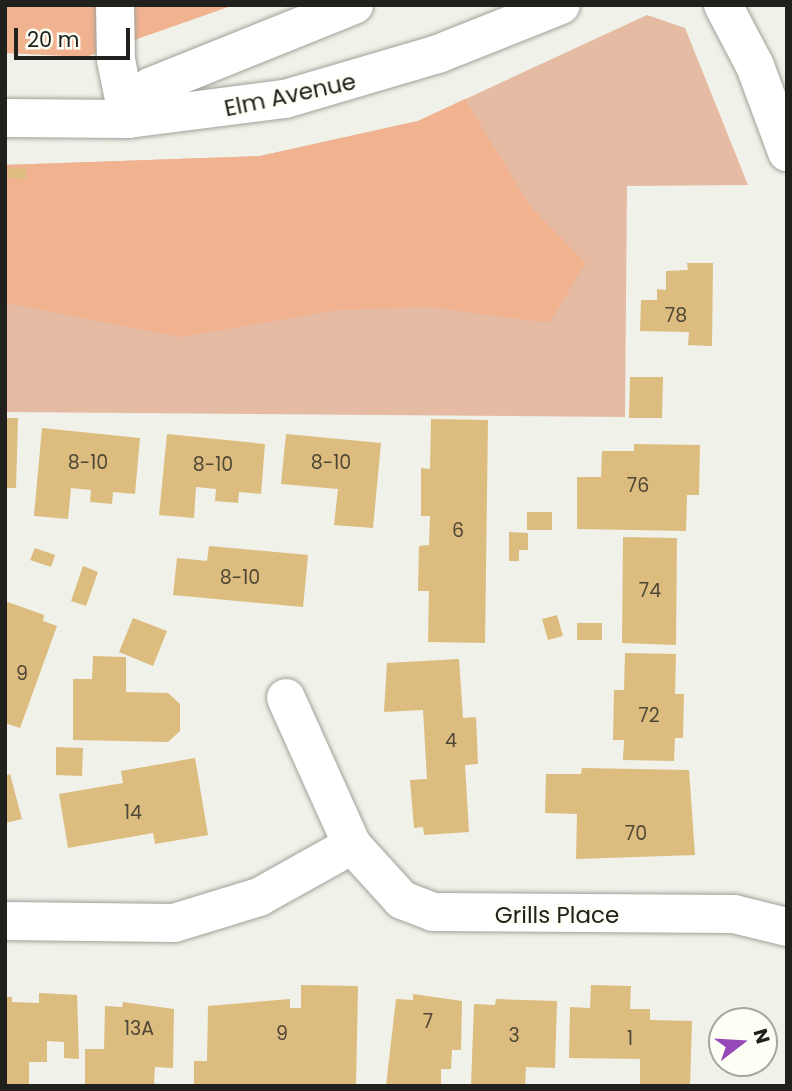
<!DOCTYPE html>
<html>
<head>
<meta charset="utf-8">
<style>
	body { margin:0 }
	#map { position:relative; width:792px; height:1091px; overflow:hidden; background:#f0f1e8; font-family:Poppins,sans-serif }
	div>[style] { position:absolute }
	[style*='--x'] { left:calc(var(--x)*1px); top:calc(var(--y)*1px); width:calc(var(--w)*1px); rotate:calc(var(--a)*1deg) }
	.green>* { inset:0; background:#e5bba4 }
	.forest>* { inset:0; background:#f1b290 }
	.building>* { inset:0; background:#ddbc7f }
	.roads { filter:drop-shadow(0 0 2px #a0a199) drop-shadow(0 0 2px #a0a199) }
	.minor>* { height:38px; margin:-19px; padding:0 19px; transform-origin:19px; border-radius:19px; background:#fff }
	span { translate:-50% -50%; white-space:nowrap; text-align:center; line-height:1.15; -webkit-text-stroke:5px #fdfff5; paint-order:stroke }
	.number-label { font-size:19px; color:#4f4736 }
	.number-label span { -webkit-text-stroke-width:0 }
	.street-label { font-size:23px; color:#20201d }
	.frame { position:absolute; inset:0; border:7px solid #20201d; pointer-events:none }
	.north { position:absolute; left:708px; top:1007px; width:70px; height:70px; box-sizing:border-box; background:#fdfff5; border:2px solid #a5a69f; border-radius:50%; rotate:73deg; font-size:19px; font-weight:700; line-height:28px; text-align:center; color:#20201d }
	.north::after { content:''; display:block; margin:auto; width:24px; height:32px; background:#9748b8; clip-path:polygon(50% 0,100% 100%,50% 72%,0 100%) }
	.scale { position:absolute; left:14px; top:28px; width:116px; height:32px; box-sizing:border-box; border:4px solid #20201d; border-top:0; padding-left:9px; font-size:21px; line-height:24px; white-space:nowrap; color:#20201d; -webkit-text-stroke:5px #fdfff5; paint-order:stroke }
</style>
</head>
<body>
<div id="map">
	<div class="green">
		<div style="clip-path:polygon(647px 15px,685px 28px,748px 185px,627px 186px,625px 417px,5px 412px,5px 165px,260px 156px,418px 121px)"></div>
	</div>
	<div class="forest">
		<div style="clip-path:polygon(5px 5px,234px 5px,86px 57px,5px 53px)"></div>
		<div style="clip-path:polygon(465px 99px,530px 206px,586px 263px,549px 323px,430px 307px,338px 310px,181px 337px,5px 303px,5px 165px,260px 156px,418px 121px)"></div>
	</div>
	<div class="building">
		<div style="clip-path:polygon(8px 168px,26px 169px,26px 179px,8px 178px)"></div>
		<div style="clip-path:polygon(687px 263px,713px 263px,712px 346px,688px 345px,689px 332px,640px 331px,641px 300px,657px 300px,657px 289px,666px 290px,666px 271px,688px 270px)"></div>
		<div style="clip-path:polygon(630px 377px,663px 377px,662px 418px,629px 418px)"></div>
		<div style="clip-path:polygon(5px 418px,18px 418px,16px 488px,5px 488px)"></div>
		<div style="clip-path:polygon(431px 419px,488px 420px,485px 643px,428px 642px,429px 591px,418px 591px,419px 546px,429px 545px,430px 516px,421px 516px,421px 468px,430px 469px)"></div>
		<div style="clip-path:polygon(42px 428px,140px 438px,135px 494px,113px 492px,112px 504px,90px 502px,91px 490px,71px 488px,68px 519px,34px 516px)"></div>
		<div style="clip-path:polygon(167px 434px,265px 444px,261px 494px,239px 492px,238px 503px,215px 501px,216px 489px,196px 487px,194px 518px,159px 515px)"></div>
		<div style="clip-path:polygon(286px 434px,381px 443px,373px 528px,334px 525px,338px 489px,281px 484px)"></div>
		<div style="clip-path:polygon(634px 444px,700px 445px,699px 495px,687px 495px,686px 531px,577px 529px,577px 477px,601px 477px,602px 451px,634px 451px)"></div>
		<div style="clip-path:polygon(527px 512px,552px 512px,552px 530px,527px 530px)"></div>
		<div style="clip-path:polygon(509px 532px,528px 533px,528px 550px,519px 550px,519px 561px,509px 561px)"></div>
		<div style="clip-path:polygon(623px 537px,677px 538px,676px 645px,622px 643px)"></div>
		<div style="clip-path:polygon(209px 546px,308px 555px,303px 607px,173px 595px,177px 558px,207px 561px)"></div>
		<div style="clip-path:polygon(35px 548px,55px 555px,51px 567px,30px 560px)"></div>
		<div style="clip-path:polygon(83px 566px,98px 572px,86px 606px,71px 601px)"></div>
		<div style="clip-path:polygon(5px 601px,44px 615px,43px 621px,57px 626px,20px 728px,5px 723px)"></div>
		<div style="clip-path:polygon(557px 615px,563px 636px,548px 640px,542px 619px)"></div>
		<div style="clip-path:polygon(133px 618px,167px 631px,153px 666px,119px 652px)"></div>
		<div style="clip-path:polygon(577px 623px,602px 623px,602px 640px,577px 640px)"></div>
		<div style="clip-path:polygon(625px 653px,676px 654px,675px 694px,684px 694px,683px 738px,675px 738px,674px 761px,623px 760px,624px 740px,613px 740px,614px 690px,624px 690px)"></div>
		<div style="clip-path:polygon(93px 656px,126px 657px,126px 692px,168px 693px,180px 704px,180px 731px,168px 742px,73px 740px,73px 679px,92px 679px)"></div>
		<div style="clip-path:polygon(459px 659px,463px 718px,476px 717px,478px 764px,465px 765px,469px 832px,424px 835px,423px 827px,414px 828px,410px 780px,427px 779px,423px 710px,384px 712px,387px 663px)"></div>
		<div style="clip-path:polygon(56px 747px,83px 748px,82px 776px,56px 775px)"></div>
		<div style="clip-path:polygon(195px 758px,208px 835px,155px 844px,153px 833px,68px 848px,59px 794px,123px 783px,121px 771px)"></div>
		<div style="clip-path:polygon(582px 768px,689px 770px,695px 855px,576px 859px,577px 814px,545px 813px,546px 774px,581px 774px)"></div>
		<div style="clip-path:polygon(10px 774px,22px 819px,5px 823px,5px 776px)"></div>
		<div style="clip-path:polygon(301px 985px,358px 986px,356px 1086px,194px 1086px,194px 1061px,207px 1061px,208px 1006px,290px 999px,290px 1008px,301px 1008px)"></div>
		<div style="clip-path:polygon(591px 985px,631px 986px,630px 1009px,650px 1009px,650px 1020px,692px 1021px,690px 1086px,640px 1086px,640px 1059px,569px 1058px,570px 1007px,590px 1008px)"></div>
		<div style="clip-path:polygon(39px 993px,77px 995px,79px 1059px,64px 1058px,64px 1042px,47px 1041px,47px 1062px,29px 1062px,29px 1086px,5px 1086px,5px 997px,12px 997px,12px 1002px,39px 1003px)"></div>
		<div style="clip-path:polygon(413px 994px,462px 1001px,461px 1050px,452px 1050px,451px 1069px,441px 1069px,441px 1086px,386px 1086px,396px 999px,413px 1000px)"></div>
		<div style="clip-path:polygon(496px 999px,557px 1001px,555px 1068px,526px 1067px,525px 1086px,471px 1086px,474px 1004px,495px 1005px)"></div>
		<div style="clip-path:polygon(123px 1002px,174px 1009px,173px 1068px,155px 1067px,154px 1083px,161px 1086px,85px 1086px,85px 1049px,104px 1049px,105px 1006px,122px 1007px)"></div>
	</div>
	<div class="roads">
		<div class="minor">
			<div style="--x:115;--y:5;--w:55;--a:89"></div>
			<div style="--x:116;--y:60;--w:60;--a:78.5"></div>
			<div style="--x:723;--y:5;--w:69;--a:62.3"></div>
			<div style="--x:755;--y:66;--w:92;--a:69.6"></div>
			<div style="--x:5;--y:118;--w:123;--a:0.5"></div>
			<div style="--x:128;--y:119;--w:158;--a:-7.3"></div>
			<div style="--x:285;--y:99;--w:159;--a:-16.4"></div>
			<div style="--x:438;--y:54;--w:132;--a:-21.7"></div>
			<div style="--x:128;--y:119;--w:39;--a:-55"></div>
			<div style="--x:150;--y:87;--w:220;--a:-21.9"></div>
			<div style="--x:286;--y:698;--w:161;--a:65.8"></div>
			<div style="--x:5;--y:921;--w:169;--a:0.7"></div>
			<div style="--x:174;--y:923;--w:89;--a:-17"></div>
			<div style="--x:259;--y:897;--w:107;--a:-29.2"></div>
			<div style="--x:352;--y:845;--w:74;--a:47.7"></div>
			<div style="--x:402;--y:900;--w:33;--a:21"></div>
			<div style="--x:433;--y:912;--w:301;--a:0.4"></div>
			<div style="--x:734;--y:914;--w:55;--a:13.8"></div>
		</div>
	</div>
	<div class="number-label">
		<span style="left:676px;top:316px">78</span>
		<span style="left:88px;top:463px">8-10</span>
		<span style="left:331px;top:463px">8-10</span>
		<span style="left:213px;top:465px">8-10</span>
		<span style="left:638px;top:486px">76</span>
		<span style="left:458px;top:531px">6</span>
		<span style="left:240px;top:578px">8-10</span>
		<span style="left:650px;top:591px">74</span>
		<span style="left:22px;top:674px">9</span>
		<span style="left:649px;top:716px">72</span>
		<span style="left:451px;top:741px">4</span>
		<span style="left:133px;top:813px">14</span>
		<span style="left:636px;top:834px">70</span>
		<span style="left:428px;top:1022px">7</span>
		<span style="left:139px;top:1029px">13A</span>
		<span style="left:282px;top:1034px">9</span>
		<span style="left:514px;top:1036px">3</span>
		<span style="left:630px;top:1039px">1</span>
	</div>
	<div class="street-label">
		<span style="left:290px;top:95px;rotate:-12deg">Elm Avenue</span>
		<span style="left:557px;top:915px">Grills Place</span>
	</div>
	<div class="frame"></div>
	<div class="north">N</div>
	<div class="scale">20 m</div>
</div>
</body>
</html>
